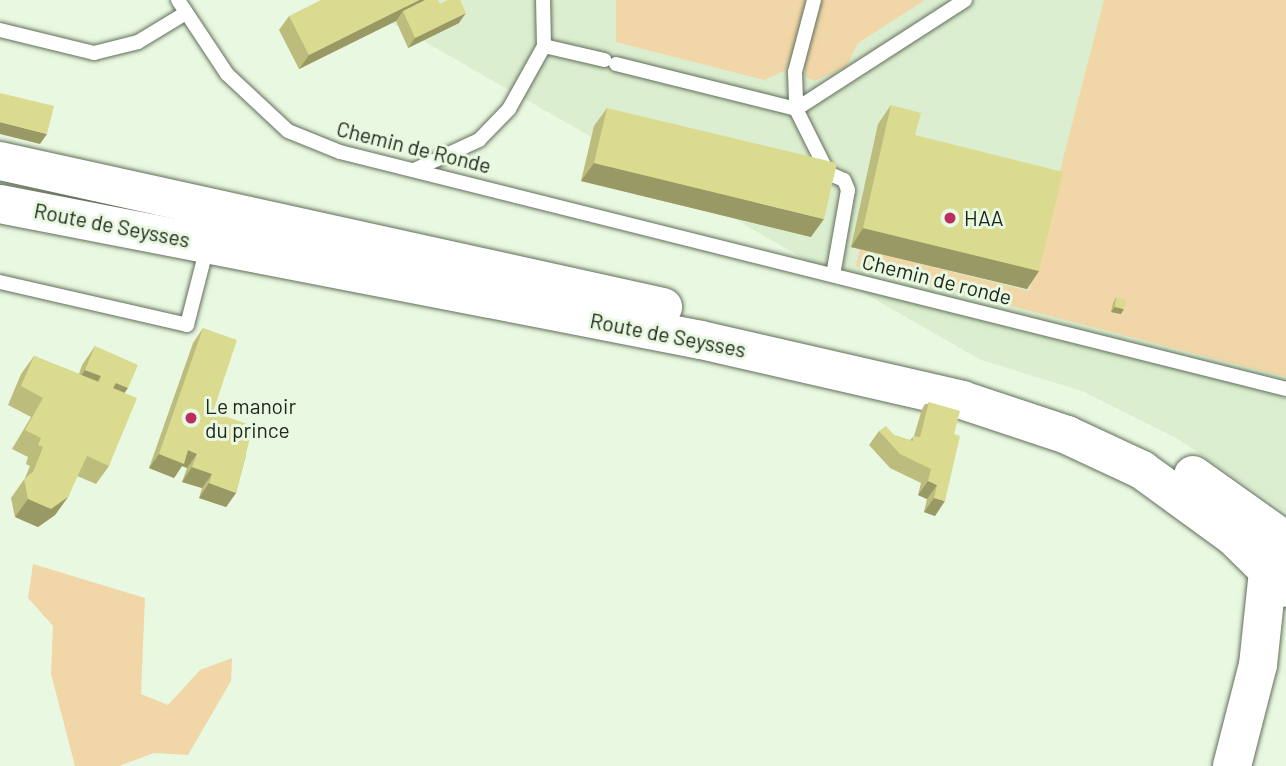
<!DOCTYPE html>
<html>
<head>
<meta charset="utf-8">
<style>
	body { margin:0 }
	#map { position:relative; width:1286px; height:766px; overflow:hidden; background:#e9f8e0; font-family:Barlow,sans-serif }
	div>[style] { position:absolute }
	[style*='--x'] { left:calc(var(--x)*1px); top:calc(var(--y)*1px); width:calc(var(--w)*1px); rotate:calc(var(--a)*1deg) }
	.built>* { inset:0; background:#dbeecf }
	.green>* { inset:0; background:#f1d7a8 }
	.roads { filter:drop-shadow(0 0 2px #626f5b) drop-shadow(0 0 2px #626f5b) }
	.lane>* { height:14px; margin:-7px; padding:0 7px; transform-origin:7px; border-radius:7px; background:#fff }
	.secondary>* { height:38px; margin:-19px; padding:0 19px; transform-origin:19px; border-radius:19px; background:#fff }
	.wall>* { inset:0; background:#bcbc7c }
	.shaded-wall>* { inset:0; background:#999965 }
	.building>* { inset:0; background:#dbdb90 }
	.dots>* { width:19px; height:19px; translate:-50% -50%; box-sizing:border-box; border:4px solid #e9f8e0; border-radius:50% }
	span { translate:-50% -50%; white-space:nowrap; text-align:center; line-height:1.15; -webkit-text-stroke:6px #e9f8e0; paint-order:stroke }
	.street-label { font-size:21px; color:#22271e }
	.poi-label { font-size:21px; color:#22271e }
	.left { translate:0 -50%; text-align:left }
</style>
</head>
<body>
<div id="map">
	<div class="built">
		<div style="clip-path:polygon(352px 0,1286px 0,1286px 512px,1178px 439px,1082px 391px,981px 360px)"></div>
	</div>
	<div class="green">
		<div style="clip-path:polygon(616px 0,809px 0,791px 59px,784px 71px,764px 80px,616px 42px)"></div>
		<div style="clip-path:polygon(821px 0,925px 0,858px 43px,846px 67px,814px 81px,806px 77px,804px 65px)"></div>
		<div style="clip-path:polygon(1104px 0,1286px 0,1286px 377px,856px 266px,860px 249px,1029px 291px)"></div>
		<div style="clip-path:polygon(33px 564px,145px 598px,141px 694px,168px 705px,200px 670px,232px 658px,231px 681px,188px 755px,154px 753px,119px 766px,75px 766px,51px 674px,53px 626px,28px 598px)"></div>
	</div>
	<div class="roads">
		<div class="lane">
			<div style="--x:178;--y:0;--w:89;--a:56.5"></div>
			<div style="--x:227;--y:74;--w:83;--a:43.1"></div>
			<div style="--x:288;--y:131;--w:56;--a:22"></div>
			<div style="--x:340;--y:152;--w:975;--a:14.06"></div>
			<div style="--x:814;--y:0;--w:74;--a:104.8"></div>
			<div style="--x:795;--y:72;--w:37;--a:88"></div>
			<div style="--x:796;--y:109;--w:72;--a:63.4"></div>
			<div style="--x:828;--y:173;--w:17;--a:24"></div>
			<div style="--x:844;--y:180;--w:11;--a:68"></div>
			<div style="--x:848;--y:190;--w:86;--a:100"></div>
			<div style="--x:0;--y:30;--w:97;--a:13.7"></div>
			<div style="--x:94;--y:53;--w:45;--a:-14"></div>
			<div style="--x:138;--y:42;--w:54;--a:-31.3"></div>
			<div style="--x:544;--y:46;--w:62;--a:13.1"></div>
			<div style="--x:616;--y:64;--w:186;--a:14"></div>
			<div style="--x:796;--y:109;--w:201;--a:-32.8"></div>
			<div style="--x:414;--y:170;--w:72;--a:-24.8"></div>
			<div style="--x:479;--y:140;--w:43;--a:-45.9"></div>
			<div style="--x:509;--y:109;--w:72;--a:-60.9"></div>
			<div style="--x:544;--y:46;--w:46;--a:-91.2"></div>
			<div style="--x:0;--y:282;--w:192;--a:12.9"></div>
			<div style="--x:187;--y:325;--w:81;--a:-75.6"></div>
		</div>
		<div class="secondary">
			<div style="--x:0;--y:161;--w:679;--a:12.42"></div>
			<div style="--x:0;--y:204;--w:714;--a:10.98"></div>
			<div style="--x:701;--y:340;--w:268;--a:12.9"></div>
			<div style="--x:962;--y:400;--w:111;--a:18.4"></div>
			<div style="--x:1067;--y:435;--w:83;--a:25"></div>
			<div style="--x:1142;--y:470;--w:112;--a:36"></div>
			<div style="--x:1233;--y:536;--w:74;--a:44.5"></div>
			<div style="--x:1193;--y:475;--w:114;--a:35.4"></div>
			<div style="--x:1232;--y:766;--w:104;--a:-75.6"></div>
			<div style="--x:1258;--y:665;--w:95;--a:-83.9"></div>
			<div style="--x:1268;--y:571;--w:16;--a:-60"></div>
		</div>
	</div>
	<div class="wall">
		<div style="clip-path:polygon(440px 4px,459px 23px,408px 48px,396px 21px,299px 69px,279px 30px,289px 16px)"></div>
		<div style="clip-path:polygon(891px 105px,915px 135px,1039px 271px,1027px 289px,851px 247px,878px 124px)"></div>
		<div style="clip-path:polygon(607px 108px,811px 237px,581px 181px,594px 126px)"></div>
		<div style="clip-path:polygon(1116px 297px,1121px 314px,1111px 312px,1113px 303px)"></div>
		<div style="clip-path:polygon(203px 328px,213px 412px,246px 455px,236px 493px,226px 507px,199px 498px,202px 488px,182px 482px,187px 468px,182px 466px,174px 478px,149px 468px,193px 343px)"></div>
		<div style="clip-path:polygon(95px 346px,128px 388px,124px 393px,109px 466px,96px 484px,77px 476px,68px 497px,55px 515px,38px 527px,15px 517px,11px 498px,25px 478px,30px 466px,26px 464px,28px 457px,12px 449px,31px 417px,8px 405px,21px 374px,34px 356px,79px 374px,82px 365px)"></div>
		<div style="clip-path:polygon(929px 402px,954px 434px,935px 516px,924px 512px,927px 499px,918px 495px,921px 483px,890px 468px,869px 445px,879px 431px,910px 440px,914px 436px,922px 409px,925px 404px,928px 404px)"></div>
	</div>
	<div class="shaded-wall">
		<div style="clip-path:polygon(419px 0,438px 0,403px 11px,396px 21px,299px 69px,309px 55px)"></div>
		<div style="clip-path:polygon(466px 13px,459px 23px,408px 48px,415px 38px)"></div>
		<div style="clip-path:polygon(0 122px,47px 134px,40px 144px,0 134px)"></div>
		<div style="clip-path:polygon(594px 163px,824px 219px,811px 237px,581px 181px)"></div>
		<div style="clip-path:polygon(863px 228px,1039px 271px,1027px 289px,851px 247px)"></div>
		<div style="clip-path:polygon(1115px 307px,1124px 309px,1121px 314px,1111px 312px)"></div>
		<div style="clip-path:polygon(85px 370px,101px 376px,88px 395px,73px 388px)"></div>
		<div style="clip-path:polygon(116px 383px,128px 388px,115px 406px,103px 401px)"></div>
		<div style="clip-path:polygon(188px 450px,197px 454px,187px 468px,182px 466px,174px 478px,149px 468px,159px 454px)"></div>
		<div style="clip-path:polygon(192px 467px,212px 474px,202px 488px,182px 482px)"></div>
		<div style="clip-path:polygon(928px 481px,937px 485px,927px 499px,918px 495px)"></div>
		<div style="clip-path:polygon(209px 483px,236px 493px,226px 507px,199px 498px)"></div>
		<div style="clip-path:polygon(68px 497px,55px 515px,38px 527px,15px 517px,28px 499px)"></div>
		<div style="clip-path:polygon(934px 498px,945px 501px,935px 516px,924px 512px)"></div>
	</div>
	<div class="building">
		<div style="clip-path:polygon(321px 0,419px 0,309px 55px,289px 16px)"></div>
		<div style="clip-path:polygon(425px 0,438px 0,440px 4px,448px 0,460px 0,466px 13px,415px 38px,403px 11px)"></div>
		<div style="clip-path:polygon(0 93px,54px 106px,47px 134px,0 122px)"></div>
		<div style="clip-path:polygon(891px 105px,921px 113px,915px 135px,1063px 172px,1039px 271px,863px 228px)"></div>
		<div style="clip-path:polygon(607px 108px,837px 163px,824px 219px,594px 163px)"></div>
		<div style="clip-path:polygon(1116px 297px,1126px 300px,1124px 309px,1115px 307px)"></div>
		<div style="clip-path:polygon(203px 328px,237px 340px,213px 412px,253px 426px,236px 493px,209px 483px,212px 474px,192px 467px,197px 454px,188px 450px,184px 464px,159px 454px)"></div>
		<div style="clip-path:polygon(95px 346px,138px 365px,128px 388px,116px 383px,113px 388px,137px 398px,109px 466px,87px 456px,68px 497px,51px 509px,28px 499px,24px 479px,33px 472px,43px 447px,38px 445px,41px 438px,25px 430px,43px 398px,21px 386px,34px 356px,99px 382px,101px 376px,85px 370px)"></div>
		<div style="clip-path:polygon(929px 402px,960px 411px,954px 434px,960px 436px,945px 501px,934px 498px,937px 485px,928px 481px,931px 469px,900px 454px,879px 431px,886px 426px,895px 436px,913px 441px,913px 436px,920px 437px)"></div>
	</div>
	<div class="dots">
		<div style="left:950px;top:218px;background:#bc2e60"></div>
		<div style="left:191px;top:418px;background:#bc2e60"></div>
	</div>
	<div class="street-label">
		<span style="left:414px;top:147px;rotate:14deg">Chemin de Ronde</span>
		<span style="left:112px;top:225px;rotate:11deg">Route de Seysses</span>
		<span style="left:937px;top:279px;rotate:14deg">Chemin de ronde</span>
		<span style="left:668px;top:335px;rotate:11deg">Route de Seysses</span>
	</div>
	<div class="poi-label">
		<span class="left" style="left:964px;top:218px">HAA</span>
		<span class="left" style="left:205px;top:418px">Le manoir<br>du prince</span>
	</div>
</div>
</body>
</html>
